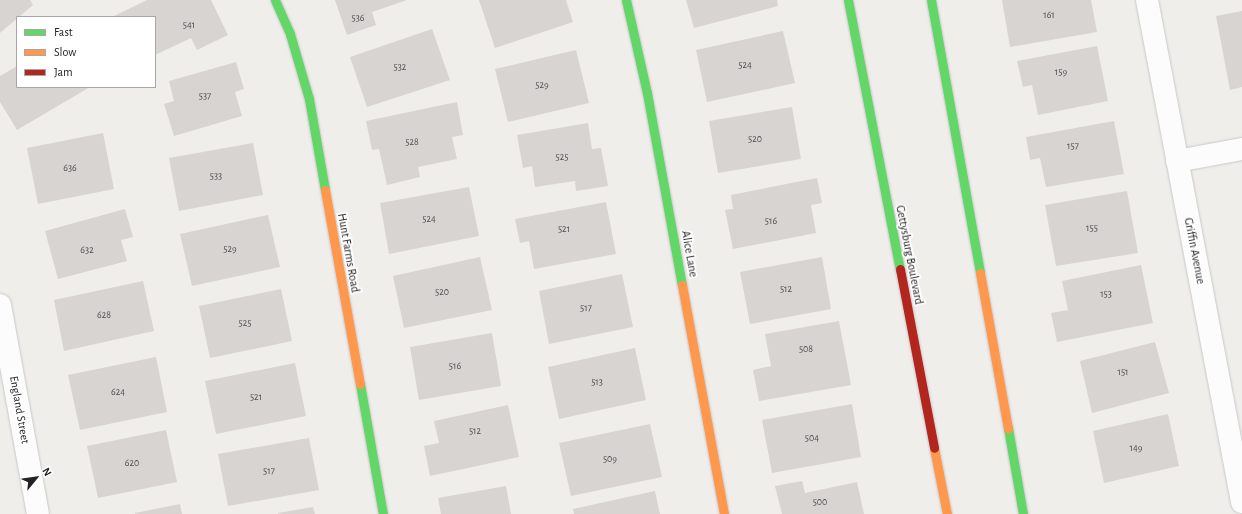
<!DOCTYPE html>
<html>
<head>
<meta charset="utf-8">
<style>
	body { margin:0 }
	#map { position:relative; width:1242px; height:514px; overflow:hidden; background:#f0eeeb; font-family:"Alegreya Sans",sans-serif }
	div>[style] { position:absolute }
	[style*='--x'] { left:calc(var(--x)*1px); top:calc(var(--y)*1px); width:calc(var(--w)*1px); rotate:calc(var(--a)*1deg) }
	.building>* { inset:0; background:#d7d4d2 }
	.roads { filter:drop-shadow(0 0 1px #c9c8c7) drop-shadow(0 0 1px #c9c8c7) }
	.street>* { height:22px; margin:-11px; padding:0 11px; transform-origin:11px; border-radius:11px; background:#fdfcfc }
	.fast>* { height:9px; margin:-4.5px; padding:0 4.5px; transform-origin:4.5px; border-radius:4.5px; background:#63d668 }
	.slow>* { height:9px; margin:-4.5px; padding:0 4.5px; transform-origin:4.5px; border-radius:4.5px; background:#ff974d }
	.jam>* { height:9px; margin:-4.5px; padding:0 4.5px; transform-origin:4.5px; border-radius:4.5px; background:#b3261e }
	span { translate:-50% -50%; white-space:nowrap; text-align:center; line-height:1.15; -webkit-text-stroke:3.5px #fff; paint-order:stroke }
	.number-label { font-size:10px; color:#4f4e4e }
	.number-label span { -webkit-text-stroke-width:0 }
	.street-label { font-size:12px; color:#222 }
	.legend { position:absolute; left:16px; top:16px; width:140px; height:72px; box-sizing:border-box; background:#fff; border:1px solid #a7a7a7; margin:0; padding:5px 7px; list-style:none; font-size:12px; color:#222 }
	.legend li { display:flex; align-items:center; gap:8px; height:20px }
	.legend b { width:20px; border:1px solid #a7a7a7 }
	.north { position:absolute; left:16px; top:458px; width:40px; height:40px; -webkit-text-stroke:3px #fff; paint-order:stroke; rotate:61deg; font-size:11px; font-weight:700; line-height:16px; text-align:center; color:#222 }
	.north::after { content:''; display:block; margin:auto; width:14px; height:18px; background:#222; clip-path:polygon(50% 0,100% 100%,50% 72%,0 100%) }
</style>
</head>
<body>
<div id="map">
	<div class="building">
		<div style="clip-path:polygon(0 0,30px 0,33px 5px,0 33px)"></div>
		<div style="clip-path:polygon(147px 0,211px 0,228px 35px,197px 50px,191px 38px,155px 55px,155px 17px,112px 17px)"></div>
		<div style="clip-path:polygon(335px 0,407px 0,372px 12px,376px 25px,347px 35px)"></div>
		<div style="clip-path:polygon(479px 0,566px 0,573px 22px,495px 48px)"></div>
		<div style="clip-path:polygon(686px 0,777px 0,778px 6px,694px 28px)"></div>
		<div style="clip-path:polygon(1002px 0,1091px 0,1097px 32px,1010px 47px)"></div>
		<div style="clip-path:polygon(1242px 11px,1242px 87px,1230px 90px,1216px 16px)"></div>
		<div style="clip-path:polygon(432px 29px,450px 80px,367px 107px,350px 57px)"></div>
		<div style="clip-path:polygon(783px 31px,795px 83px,707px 102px,696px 50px)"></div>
		<div style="clip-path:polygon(1097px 46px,1108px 101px,1038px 115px,1032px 85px,1023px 87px,1017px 61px)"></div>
		<div style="clip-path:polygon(576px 50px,589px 103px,508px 122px,495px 69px)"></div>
		<div style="clip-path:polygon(236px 62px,244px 89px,235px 92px,242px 116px,174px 136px,164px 104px,174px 101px,169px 81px)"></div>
		<div style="clip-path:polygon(17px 66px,17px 87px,90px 87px,17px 130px,0 102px,0 76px)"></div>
		<div style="clip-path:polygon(457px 102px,463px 135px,452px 137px,457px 159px,418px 167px,420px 177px,387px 185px,379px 149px,372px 150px,366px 121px)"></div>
		<div style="clip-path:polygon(792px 107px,801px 159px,718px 173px,709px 121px)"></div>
		<div style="clip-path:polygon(1114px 121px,1124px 174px,1046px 187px,1040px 158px,1030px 160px,1026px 137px)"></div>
		<div style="clip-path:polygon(588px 123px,592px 149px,601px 148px,608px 186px,576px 191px,575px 181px,535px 187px,532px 166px,523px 168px,517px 135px)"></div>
		<div style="clip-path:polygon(103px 133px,114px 189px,38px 204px,27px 148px)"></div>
		<div style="clip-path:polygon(253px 143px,263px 195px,179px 211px,169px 158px)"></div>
		<div style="clip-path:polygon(817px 178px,822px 203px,811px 205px,816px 233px,733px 249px,725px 210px,733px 209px,731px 195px)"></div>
		<div style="clip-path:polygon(469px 187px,479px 236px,389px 254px,380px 203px)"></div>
		<div style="clip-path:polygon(1127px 191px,1138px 253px,1056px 266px,1045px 205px)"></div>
		<div style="clip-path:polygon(606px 202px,616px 254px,534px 269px,529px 241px,520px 243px,515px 219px)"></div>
		<div style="clip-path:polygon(125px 209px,133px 237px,121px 240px,127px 261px,58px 279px,45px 231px)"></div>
		<div style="clip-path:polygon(268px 215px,280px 267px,192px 286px,180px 234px)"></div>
		<div style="clip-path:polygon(480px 257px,492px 310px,404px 328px,393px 276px)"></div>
		<div style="clip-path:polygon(822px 257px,831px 309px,750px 324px,740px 272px)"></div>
		<div style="clip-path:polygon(1141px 265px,1153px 323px,1057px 342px,1051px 313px,1068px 310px,1062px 281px)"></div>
		<div style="clip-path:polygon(622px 274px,633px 327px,549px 344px,539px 291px)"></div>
		<div style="clip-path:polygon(143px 281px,154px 331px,64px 351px,54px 300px)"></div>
		<div style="clip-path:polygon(281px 289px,292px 341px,210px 358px,199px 306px)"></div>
		<div style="clip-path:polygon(839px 321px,851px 385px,759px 401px,753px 370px,771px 366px,765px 334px)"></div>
		<div style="clip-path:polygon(492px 333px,501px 386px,419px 400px,410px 347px)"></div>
		<div style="clip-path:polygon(1155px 342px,1169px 393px,1092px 413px,1080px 361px)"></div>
		<div style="clip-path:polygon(635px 348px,646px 400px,559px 419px,548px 367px)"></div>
		<div style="clip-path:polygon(156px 357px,167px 412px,80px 430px,68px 375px)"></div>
		<div style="clip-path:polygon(295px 363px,306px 416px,216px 434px,205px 381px)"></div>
		<div style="clip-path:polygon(852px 404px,861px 457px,772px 473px,762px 420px)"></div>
		<div style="clip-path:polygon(508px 405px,519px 457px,430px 476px,424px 446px,439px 443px,434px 421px)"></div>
		<div style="clip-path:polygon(1168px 414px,1179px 466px,1104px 483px,1093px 431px)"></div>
		<div style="clip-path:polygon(650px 424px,662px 477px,571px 496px,559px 443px)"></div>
		<div style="clip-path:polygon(166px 430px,177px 482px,98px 498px,87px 446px)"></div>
		<div style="clip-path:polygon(309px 438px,319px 490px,228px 506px,218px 454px)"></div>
		<div style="clip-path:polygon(802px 481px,805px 493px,857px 482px,864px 514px,782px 514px,775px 486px)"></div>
		<div style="clip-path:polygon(506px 486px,511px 514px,441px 514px,438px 498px)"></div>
		<div style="clip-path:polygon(655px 491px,660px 514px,574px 514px,573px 509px)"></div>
		<div style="clip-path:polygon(180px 504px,182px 514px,135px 514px,135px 513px)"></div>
		<div style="clip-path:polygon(313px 507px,315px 514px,278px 514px,278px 513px)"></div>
	</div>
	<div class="roads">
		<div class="street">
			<div style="--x:1147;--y:0;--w:511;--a:79.28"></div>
			<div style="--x:1177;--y:161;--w:66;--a:-10.5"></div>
			<div style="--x:0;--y:305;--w:212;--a:79.7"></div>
		</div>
		<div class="fast">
			<div style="--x:275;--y:0;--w:37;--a:66"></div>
			<div style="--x:290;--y:34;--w:68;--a:73.7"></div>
			<div style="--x:309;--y:99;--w:92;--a:80"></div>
			<div style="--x:626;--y:0;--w:95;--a:77.3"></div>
			<div style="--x:647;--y:93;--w:195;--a:79.7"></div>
			<div style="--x:848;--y:0;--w:274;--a:79.1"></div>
			<div style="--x:931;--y:0;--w:277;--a:79.8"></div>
			<div style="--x:360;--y:384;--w:132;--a:80"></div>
			<div style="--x:1008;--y:428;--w:87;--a:80.1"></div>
		</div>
		<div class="slow">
			<div style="--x:325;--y:190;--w:197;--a:79.8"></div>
			<div style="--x:980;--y:273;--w:158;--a:79.8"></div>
			<div style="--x:682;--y:285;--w:233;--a:79.6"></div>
			<div style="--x:934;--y:448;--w:67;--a:78.9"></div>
		</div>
		<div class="jam">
			<div style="--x:900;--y:269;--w:182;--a:79.2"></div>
		</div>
	</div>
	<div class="number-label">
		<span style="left:1049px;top:16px">161</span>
		<span style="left:358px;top:19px">536</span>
		<span style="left:189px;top:26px">541</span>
		<span style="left:745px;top:66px">524</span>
		<span style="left:400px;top:68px">532</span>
		<span style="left:1061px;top:73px">159</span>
		<span style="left:542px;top:86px">529</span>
		<span style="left:205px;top:97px">537</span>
		<span style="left:755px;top:140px">520</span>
		<span style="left:412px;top:143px">528</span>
		<span style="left:1073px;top:147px">157</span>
		<span style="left:562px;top:158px">525</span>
		<span style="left:70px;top:169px">636</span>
		<span style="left:216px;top:177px">533</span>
		<span style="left:429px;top:220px">524</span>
		<span style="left:771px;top:222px">516</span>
		<span style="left:1092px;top:229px">155</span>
		<span style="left:564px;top:230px">521</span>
		<span style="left:230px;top:250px">529</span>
		<span style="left:87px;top:251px">632</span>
		<span style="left:786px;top:290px">512</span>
		<span style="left:442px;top:293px">520</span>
		<span style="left:1106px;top:295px">153</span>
		<span style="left:586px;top:309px">517</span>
		<span style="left:104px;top:316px">628</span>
		<span style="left:245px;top:324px">525</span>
		<span style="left:806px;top:350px">508</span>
		<span style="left:455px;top:367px">516</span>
		<span style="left:1123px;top:373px">151</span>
		<span style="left:597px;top:383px">513</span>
		<span style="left:118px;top:393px">624</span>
		<span style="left:256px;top:398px">521</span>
		<span style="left:475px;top:432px">512</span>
		<span style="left:812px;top:439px">504</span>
		<span style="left:1136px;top:449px">149</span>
		<span style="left:610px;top:460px">509</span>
		<span style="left:132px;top:464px">620</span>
		<span style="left:269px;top:472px">517</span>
		<span style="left:820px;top:503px">500</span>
	</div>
	<div class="street-label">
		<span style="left:1194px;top:251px;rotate:79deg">Griffin Avenue</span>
		<span style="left:348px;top:253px;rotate:80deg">Hunt Farms Road</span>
		<span style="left:689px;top:254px;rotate:80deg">Alice Lane</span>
		<span style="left:909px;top:255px;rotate:79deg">Gettysburg Boulevard</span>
		<span style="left:19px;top:410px;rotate:80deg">England Street</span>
	</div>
	<ul class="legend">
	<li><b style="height:5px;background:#63d668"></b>Fast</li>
	<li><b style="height:5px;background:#ff974d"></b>Slow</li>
	<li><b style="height:5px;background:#b3261e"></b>Jam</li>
	</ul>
	<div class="north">N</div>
</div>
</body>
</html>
